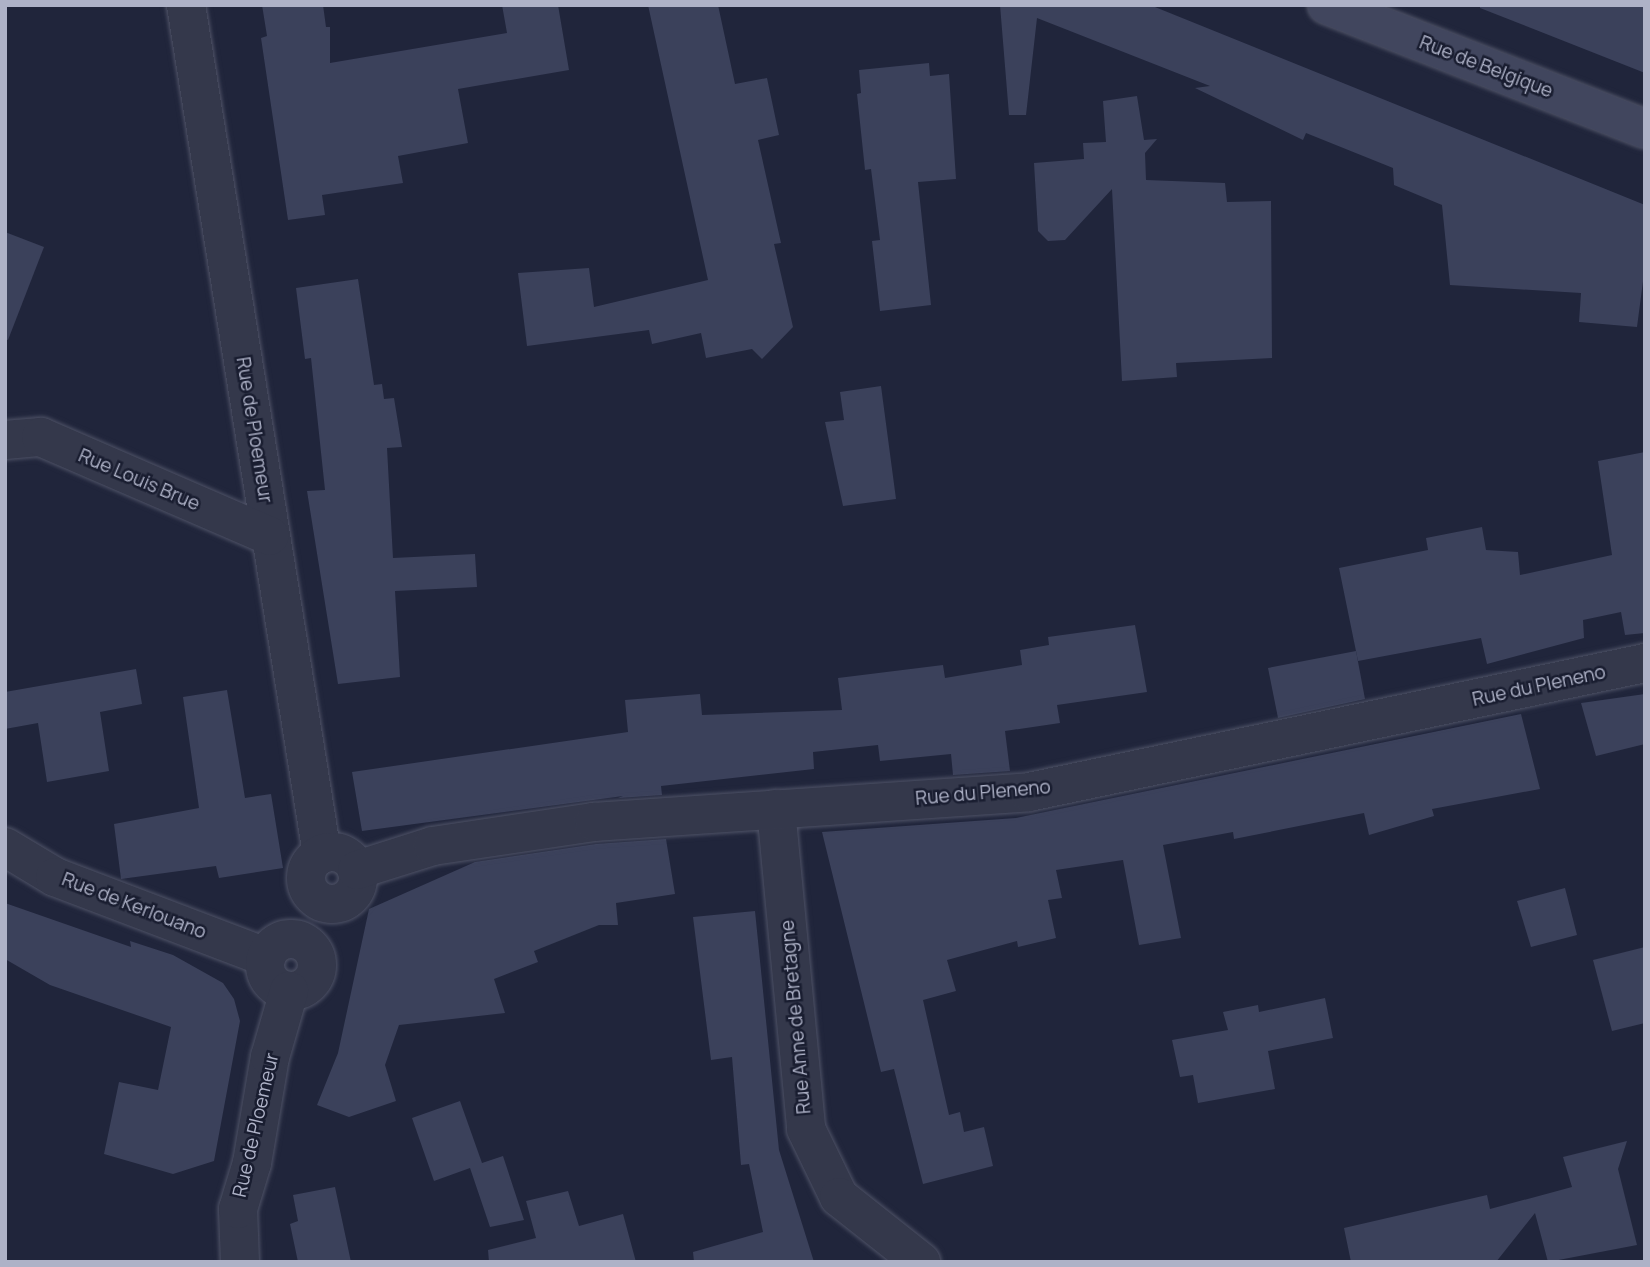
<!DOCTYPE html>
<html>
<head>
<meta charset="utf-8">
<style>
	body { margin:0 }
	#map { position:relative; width:1650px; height:1267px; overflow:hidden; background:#20253b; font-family:Manrope,sans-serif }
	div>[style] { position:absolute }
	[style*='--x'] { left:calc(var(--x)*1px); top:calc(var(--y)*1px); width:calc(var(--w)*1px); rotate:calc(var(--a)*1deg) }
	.building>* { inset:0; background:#3b415b }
	.roads { filter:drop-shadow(0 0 2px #4e5266) drop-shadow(0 0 2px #4e5266) }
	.minor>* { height:38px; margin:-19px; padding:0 19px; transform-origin:19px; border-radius:19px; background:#34384b }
	.minor>.ring { margin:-19px; padding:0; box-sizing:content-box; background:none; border:38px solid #34384b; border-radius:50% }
	.secondary>* { height:38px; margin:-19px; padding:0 19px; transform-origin:19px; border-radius:19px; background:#41465e }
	span { translate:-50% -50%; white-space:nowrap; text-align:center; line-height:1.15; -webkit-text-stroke:5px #191d30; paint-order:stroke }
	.street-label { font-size:19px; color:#aeb2c7 }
	.frame { position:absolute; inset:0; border:7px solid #aeb2c7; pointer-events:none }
</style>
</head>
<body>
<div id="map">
	<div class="building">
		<div style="clip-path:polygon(262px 5px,323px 5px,326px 27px,330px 27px,330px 63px,507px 33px,502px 5px,558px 5px,569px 70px,458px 89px,468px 143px,398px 156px,403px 183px,322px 195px,325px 215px,288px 220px,261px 38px,267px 36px)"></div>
		<div style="clip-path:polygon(648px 5px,718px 5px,735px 84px,767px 78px,779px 135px,758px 140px,781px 243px,774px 244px,793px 327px,762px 359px,752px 349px,706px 358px,701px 333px,652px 344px,649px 330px,527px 346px,518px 273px,589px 268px,594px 307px,708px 280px)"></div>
		<div style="clip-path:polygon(1000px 5px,1150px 5px,1645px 205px,1645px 266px,1637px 327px,1579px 322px,1581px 293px,1450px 285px,1442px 205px,1394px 185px,1393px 168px,1306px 133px,1303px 140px,1195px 88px,1210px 86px,1037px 18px,1026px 115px,1009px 115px)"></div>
		<div style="clip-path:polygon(1480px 5px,1645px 5px,1645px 73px,1480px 8px)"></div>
		<div style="clip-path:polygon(929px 63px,930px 76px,949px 74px,956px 179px,918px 182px,931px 305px,880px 311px,872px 241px,880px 240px,871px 169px,865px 170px,857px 94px,861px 93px,859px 70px)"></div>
		<div style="clip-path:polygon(1137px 96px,1144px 140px,1157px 139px,1145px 153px,1146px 180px,1225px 183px,1227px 202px,1271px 201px,1272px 358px,1176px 363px,1177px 377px,1122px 381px,1112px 189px,1065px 240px,1048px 241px,1038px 231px,1034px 163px,1084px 159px,1083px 143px,1106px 142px,1103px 101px)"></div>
		<div style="clip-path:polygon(5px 232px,44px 247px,8px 340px,5px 339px)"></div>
		<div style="clip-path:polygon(358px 279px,374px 385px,382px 384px,384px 399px,394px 398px,402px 447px,387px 448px,393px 558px,475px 554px,477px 587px,395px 591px,400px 677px,338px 684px,307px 491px,325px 490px,311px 358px,305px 359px,296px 288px)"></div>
		<div style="clip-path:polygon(881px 386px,896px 499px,843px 506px,825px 422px,844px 420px,840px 392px)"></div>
		<div style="clip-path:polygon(1645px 452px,1645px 633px,1625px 635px,1621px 612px,1583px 620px,1584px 638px,1487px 664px,1481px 638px,1358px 661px,1339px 568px,1428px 550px,1426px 538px,1482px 527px,1486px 550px,1518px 552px,1520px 575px,1612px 555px,1598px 461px)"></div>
		<div style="clip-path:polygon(1135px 625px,1147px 692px,1057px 705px,1060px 723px,1005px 731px,1010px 771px,953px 775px,951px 754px,880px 761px,878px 745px,813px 752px,814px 769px,661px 786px,662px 795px,618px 798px,623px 796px,362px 831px,352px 772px,628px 732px,625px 700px,700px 694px,702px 715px,842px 710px,838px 678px,943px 665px,945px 678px,1022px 665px,1020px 650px,1049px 645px,1048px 637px)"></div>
		<div style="clip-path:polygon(1356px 651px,1365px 699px,1278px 718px,1268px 668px)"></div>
		<div style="clip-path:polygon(136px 669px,142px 704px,100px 712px,109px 771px,47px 782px,38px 723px,5px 729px,5px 692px)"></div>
		<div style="clip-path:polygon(227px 690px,245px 798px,271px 794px,283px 868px,219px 878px,216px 866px,121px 879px,114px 824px,199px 808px,183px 697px)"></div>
		<div style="clip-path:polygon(1645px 694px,1645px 744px,1596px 756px,1581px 703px)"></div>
		<div style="clip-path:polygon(1521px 714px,1540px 789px,1432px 809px,1434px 816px,1369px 835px,1364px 813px,1234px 839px,1233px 832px,1163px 845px,1181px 938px,1139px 945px,1123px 860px,1056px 870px,1062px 898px,1048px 900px,1056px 938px,1018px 947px,1017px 941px,947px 960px,956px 991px,923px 1000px,949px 1115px,960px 1112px,964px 1132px,984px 1127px,993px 1166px,923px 1184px,894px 1069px,881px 1072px,822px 832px,1016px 818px)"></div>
		<div style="clip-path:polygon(666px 839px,675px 894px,616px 903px,618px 925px,599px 925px,534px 951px,538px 962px,494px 979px,505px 1013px,399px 1025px,385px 1065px,396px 1101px,349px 1117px,317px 1105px,338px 1053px,369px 909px,475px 862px,596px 844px)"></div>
		<div style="clip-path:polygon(1565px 888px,1577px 935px,1531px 947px,1517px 901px)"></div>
		<div style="clip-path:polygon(5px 903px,131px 947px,130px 941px,173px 955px,223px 983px,234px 999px,240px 1021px,214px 1161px,173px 1174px,104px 1154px,119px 1082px,158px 1090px,171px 1027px,50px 985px,5px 959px)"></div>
		<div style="clip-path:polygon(755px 911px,779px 1150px,814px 1262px,694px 1262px,693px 1252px,763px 1232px,749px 1164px,741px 1165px,732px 1057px,711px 1060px,693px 917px)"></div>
		<div style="clip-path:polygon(1645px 947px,1645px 1023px,1612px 1031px,1593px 960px)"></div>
		<div style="clip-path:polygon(1325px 998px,1333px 1038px,1268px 1051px,1275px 1089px,1198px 1103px,1193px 1075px,1180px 1077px,1172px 1040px,1228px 1030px,1223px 1012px,1258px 1005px,1259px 1012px)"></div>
		<div style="clip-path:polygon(460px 1101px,482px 1163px,503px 1156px,524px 1220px,490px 1227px,470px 1168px,434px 1181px,412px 1118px)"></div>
		<div style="clip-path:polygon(1627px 1141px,1618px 1169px,1637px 1245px,1548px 1262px,1535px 1213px,1496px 1262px,1351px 1262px,1344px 1228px,1487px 1195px,1490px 1209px,1572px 1187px,1563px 1157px)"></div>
		<div style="clip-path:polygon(335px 1187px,351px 1262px,298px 1262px,290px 1224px,298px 1221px,293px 1195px)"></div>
		<div style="clip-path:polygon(568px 1191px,579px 1226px,623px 1214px,636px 1262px,489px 1262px,488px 1250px,536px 1238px,526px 1201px)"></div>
	</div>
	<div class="roads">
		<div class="minor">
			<div style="--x:186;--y:5;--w:860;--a:80.9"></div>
			<div style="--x:5;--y:440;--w:36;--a:-5"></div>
			<div style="--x:41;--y:437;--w:249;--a:23.4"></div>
			<div style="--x:776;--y:809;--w:321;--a:84.6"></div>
			<div style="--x:806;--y:1129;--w:76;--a:64.1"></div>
			<div style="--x:839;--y:1197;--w:105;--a:38.4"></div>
			<div style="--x:5;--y:847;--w:58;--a:31"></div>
			<div style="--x:55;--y:877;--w:226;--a:20.8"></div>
			<div class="ring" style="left:306px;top:852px;width:14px;height:14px"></div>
			<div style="--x:357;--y:870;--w:80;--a:-17.5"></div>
			<div style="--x:433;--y:846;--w:163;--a:-8.5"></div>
			<div style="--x:594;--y:822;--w:436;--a:-3.9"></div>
			<div style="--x:1029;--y:792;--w:629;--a:-11.83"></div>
			<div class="ring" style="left:265px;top:939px;width:14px;height:14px"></div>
			<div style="--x:240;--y:1262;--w:53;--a:-92.2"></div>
			<div style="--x:238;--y:1209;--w:48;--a:-73.1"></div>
			<div style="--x:252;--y:1163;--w:108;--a:-80.4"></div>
			<div style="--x:270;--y:1057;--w:69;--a:-73.9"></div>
		</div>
		<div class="secondary">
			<div style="--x:1327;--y:5;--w:341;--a:21.3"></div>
		</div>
	</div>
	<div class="street-label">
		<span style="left:1486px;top:67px;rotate:21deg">Rue de Belgique</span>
		<span style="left:254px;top:430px;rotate:81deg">Rue de Ploemeur</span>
		<span style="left:139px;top:480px;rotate:23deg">Rue Louis Brue</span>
		<span style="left:1539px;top:686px;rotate:-12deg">Rue du Pleneno</span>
		<span style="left:983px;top:793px;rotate:-5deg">Rue du Pleneno</span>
		<span style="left:134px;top:906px;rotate:21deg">Rue de Kerlouano</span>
		<span style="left:796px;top:1017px;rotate:-95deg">Rue Anne de Bretagne</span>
		<span style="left:256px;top:1125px;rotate:-77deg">Rue de Ploemeur</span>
	</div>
	<div class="frame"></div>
</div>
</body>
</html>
